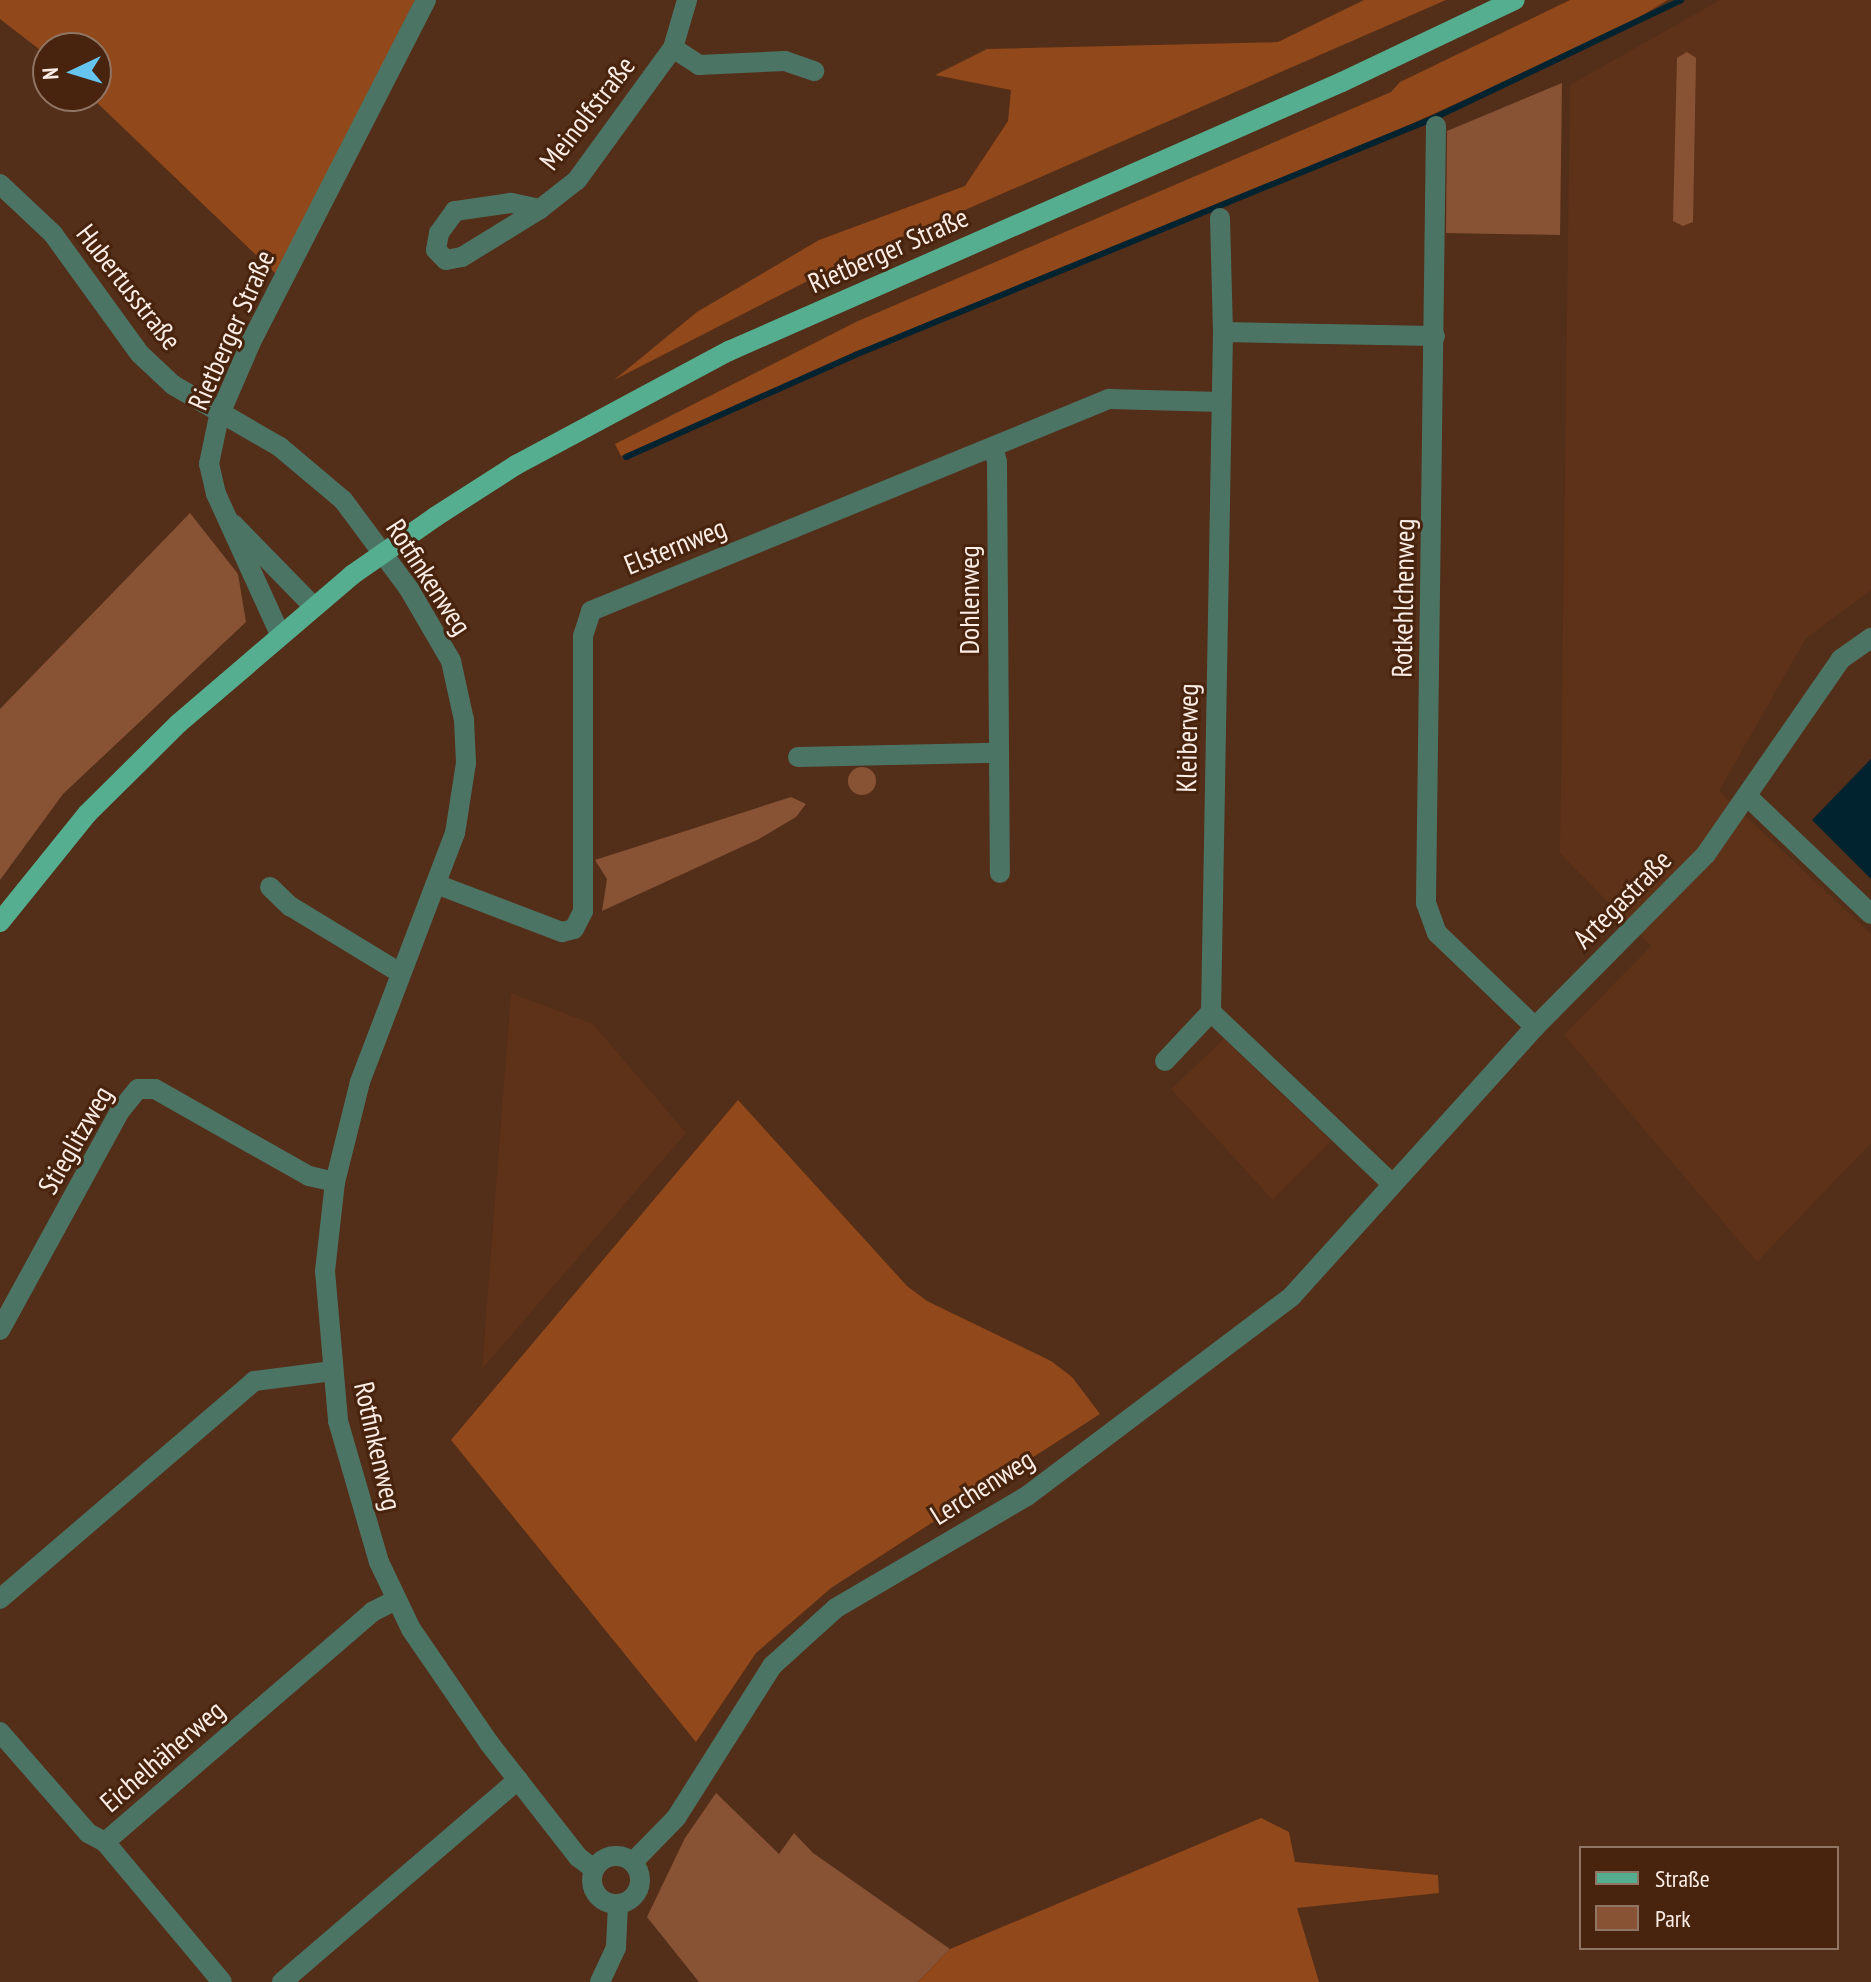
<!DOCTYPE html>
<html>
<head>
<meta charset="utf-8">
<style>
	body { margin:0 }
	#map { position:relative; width:1871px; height:1982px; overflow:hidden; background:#532e19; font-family:"PT Sans Narrow",sans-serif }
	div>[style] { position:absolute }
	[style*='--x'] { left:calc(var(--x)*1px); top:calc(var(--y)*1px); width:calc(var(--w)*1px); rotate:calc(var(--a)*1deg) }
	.built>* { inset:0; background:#5e3219 }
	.green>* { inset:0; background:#885335 }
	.round { border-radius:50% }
	.forest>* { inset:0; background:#91481a }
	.water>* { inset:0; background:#012330 }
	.stream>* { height:6px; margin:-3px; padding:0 3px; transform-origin:3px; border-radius:3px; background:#012330 }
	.minor>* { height:20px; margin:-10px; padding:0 10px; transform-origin:10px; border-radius:10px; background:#4c7465 }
	.minor>.ring { margin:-10px; padding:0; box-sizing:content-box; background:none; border:20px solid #4c7465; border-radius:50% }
	.primary>* { height:20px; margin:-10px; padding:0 10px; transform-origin:10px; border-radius:10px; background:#55ae90 }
	.primary-bridge>* { height:20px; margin:-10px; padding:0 10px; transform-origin:10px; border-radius:10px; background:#55ae90 }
	span { translate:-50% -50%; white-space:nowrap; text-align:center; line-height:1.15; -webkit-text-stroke:6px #48240e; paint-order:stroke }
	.street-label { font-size:28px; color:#fbede5 }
	.legend { position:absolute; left:1579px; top:1846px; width:260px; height:104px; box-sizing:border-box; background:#48240e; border:2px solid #907464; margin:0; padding:10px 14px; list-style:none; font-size:24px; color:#fbede5 }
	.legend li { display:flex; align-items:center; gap:16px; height:40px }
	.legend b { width:40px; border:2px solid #907464 }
	.north { position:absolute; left:32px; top:32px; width:80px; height:80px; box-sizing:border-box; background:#48240e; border:2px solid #907464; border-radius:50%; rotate:266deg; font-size:22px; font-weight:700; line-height:32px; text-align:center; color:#fbede5 }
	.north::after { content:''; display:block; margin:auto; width:28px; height:36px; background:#65c5ef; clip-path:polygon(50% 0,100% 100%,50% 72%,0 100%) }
</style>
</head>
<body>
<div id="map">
	<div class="built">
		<div style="clip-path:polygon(1720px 0,1871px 0,1871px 590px,1806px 638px,1719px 791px,1871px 934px,1871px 1143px,1757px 1262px,1564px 1035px,1651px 946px,1560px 853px,1570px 85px)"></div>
		<div style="clip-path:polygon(511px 993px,593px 1024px,686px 1133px,482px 1369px)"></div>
		<div style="clip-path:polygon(1224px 1039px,1331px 1141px,1273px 1200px,1171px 1089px)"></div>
	</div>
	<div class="green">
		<div style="clip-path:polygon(1687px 52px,1696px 58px,1693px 222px,1683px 226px,1673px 221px,1677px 58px)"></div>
		<div style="clip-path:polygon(1562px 83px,1560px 235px,1446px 233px,1447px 131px)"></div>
		<div style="clip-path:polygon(190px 513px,238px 574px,246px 622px,63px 794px,0 880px,0 709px)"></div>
		<div class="round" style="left:848px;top:767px;width:28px;height:28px"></div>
		<div style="clip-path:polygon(791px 797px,806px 804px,796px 817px,759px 839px,602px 911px,607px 879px,595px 860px)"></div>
		<div style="clip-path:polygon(716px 1793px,779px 1854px,794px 1833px,813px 1853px,950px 1949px,918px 1982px,699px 1982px,647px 1917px,685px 1838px)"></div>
	</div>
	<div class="forest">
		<div style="clip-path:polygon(0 0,415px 0,277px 275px,90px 96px,96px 96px,96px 48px,48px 48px,48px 56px,0 19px)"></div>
		<div style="clip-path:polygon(1364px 0,1446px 0,839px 265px,614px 380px,697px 312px,819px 240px,965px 186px,1008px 121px,1011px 90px,935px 75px,987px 49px,1278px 42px)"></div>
		<div style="clip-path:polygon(1570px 0,1668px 0,1623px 27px,1394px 132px,916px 327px,621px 456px,615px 444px,858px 321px,1391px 92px,1400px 82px)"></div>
		<div style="clip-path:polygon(738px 1100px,907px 1286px,927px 1301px,1051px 1361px,1072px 1377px,1100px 1414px,831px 1588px,756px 1653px,696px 1742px,451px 1440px)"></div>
		<div style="clip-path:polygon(1261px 1818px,1289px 1832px,1295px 1862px,1438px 1875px,1439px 1893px,1297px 1908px,1319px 1982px,918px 1982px,950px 1949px)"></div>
	</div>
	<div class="water">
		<div style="clip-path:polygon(1871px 759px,1871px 879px,1812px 820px)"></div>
	</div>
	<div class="stream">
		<div style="--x:626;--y:457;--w:251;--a:-24"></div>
		<div style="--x:855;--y:355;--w:626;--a:-22.26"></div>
		<div style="--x:1434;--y:118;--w:274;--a:-25.5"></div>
	</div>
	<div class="minor">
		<div style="--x:673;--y:48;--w:31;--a:33"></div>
		<div style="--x:699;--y:65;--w:86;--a:-2.7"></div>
		<div style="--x:785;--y:61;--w:31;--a:19"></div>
		<div style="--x:1436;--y:126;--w:777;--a:90.74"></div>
		<div style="--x:1426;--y:903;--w:32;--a:70"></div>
		<div style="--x:1437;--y:933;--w:136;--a:43.8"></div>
		<div style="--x:0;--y:184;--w:73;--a:43.3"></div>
		<div style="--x:53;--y:234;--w:148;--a:54.1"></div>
		<div style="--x:140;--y:354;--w:45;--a:43.2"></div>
		<div style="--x:173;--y:385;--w:124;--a:30.1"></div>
		<div style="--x:280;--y:447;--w:82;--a:40.1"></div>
		<div style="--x:343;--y:500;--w:111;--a:53.4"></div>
		<div style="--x:409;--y:589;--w:83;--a:59.7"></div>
		<div style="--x:451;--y:661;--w:60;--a:77.6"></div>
		<div style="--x:464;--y:720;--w:43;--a:87.3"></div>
		<div style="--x:466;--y:763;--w:71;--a:98.9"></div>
		<div style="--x:455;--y:833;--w:267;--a:110.9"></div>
		<div style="--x:360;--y:1082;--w:103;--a:104"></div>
		<div style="--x:335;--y:1182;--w:90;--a:96.4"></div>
		<div style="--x:325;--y:1271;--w:151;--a:85"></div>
		<div style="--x:338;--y:1421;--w:147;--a:73.8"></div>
		<div style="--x:379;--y:1562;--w:74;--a:64.5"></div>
		<div style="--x:411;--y:1629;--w:138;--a:55.6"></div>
		<div style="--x:489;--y:1743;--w:145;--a:52"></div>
		<div style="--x:578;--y:1857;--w:20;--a:37"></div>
		<div style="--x:540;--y:209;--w:30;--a:-168"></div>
		<div style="--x:511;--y:203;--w:57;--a:171.9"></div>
		<div style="--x:455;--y:211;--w:27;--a:126"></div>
		<div style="--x:439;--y:233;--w:17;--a:100"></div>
		<div style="--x:436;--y:250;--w:14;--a:45"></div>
		<div style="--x:446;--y:260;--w:16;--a:-11"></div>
		<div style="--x:462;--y:257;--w:92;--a:-31.6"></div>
		<div style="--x:540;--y:209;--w:47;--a:-38.1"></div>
		<div style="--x:577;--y:180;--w:163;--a:-54"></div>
		<div style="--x:673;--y:48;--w:50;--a:-73.7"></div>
		<div style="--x:1220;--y:218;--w:114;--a:88.5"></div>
		<div style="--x:1223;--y:332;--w:680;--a:91.01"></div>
		<div style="--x:1211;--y:1012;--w:247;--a:43.5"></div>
		<div style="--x:1223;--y:332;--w:212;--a:1.1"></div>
		<div style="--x:993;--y:447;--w:16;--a:75"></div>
		<div style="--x:997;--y:462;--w:411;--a:89.6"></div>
		<div style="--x:233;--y:524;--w:115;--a:45.7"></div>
		<div style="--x:279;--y:632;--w:152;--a:-114.5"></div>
		<div style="--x:216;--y:494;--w:31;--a:-103"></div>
		<div style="--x:209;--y:464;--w:49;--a:-78.2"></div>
		<div style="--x:219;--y:416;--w:81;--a:-66.6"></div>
		<div style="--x:251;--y:342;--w:384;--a:-62.9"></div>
		<div style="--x:798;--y:757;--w:199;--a:-1.2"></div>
		<div style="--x:1747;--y:796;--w:171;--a:43.6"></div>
		<div style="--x:436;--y:884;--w:135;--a:20.9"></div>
		<div style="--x:562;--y:932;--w:12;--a:-14"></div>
		<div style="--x:574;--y:929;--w:20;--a:-63"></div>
		<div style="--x:583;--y:911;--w:275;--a:-90"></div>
		<div style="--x:583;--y:636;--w:26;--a:-72"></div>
		<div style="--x:591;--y:611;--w:560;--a:-22.26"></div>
		<div style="--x:1109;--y:399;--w:112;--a:1.5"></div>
		<div style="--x:270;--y:887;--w:28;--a:44"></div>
		<div style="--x:290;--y:906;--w:129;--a:31.3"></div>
		<div style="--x:1165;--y:1061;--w:67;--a:-46.8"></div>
		<div style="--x:0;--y:1330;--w:250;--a:-61.3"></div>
		<div style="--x:120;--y:1111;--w:28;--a:-51"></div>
		<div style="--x:138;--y:1089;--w:17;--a:0"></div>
		<div style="--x:155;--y:1089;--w:177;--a:29.5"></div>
		<div style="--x:309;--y:1176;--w:27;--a:13"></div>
		<div style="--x:0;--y:1599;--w:335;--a:-40.6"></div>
		<div style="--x:254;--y:1381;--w:79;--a:-7.3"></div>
		<div style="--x:0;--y:1732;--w:134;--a:48.9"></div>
		<div style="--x:88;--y:1833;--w:19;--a:28"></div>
		<div style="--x:105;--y:1842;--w:182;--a:50.1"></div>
		<div style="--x:105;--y:1842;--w:352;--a:-40.7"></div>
		<div style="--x:372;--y:1612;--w:27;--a:-27"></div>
		<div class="ring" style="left:592px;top:1856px;width:28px;height:28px"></div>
		<div style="--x:633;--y:1862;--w:62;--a:-45.7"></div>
		<div style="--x:676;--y:1818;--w:180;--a:-57.7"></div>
		<div style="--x:772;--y:1666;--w:86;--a:-42.2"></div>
		<div style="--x:836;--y:1608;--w:221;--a:-30.4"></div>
		<div style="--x:1027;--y:1496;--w:332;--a:-37"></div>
		<div style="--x:1292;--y:1296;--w:363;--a:-47.9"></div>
		<div style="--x:1535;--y:1027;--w:243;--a:-45.3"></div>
		<div style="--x:1706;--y:854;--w:237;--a:-55.3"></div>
		<div style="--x:1841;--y:659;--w:37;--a:-35"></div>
		<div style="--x:282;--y:1982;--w:311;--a:-40.6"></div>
		<div style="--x:600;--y:1982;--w:38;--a:-65"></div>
		<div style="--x:616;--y:1947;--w:43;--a:-87.3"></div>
	</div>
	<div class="primary">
		<div style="--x:435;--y:517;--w:96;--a:-32.7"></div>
		<div style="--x:516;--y:465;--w:242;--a:-28.2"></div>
		<div style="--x:729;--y:351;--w:669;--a:-23.69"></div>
		<div style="--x:1342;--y:82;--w:191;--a:-25.4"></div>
		<div style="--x:0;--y:922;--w:139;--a:-51.1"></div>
		<div style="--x:87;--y:814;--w:129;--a:-44.7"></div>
		<div style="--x:179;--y:723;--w:228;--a:-40.5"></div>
	</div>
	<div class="primary-bridge">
		<div style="--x:352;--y:575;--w:101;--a:-34.9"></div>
	</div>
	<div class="street-label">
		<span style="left:587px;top:113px;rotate:-52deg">Meinolfstraße</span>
		<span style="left:888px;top:250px;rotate:-24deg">Rietberger Straße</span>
		<span style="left:129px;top:287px;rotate:52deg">Hubertusstraße</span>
		<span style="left:231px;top:330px;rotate:-66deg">Rietberger Straße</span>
		<span style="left:675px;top:546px;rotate:-22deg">Elsternweg</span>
		<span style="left:429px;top:577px;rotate:57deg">Rotfinkenweg</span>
		<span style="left:1403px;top:598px;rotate:-89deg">Rotkehlchenweg</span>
		<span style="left:969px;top:600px;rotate:-90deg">Dohlenweg</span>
		<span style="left:1187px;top:738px;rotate:-89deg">Kleiberweg</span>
		<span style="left:1622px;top:899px;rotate:-45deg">Artegastraße</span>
		<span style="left:75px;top:1140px;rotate:-60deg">Stieglitzweg</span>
		<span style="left:378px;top:1446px;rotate:77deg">Rotfinkenweg</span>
		<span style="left:982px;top:1487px;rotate:-32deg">Lerchenweg</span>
		<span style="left:162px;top:1756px;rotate:-41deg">Eichelhäherweg</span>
	</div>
	<ul class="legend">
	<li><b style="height:10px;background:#55ae90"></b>Straße</li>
	<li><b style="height:22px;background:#885335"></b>Park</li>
	</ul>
	<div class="north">N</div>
</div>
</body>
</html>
